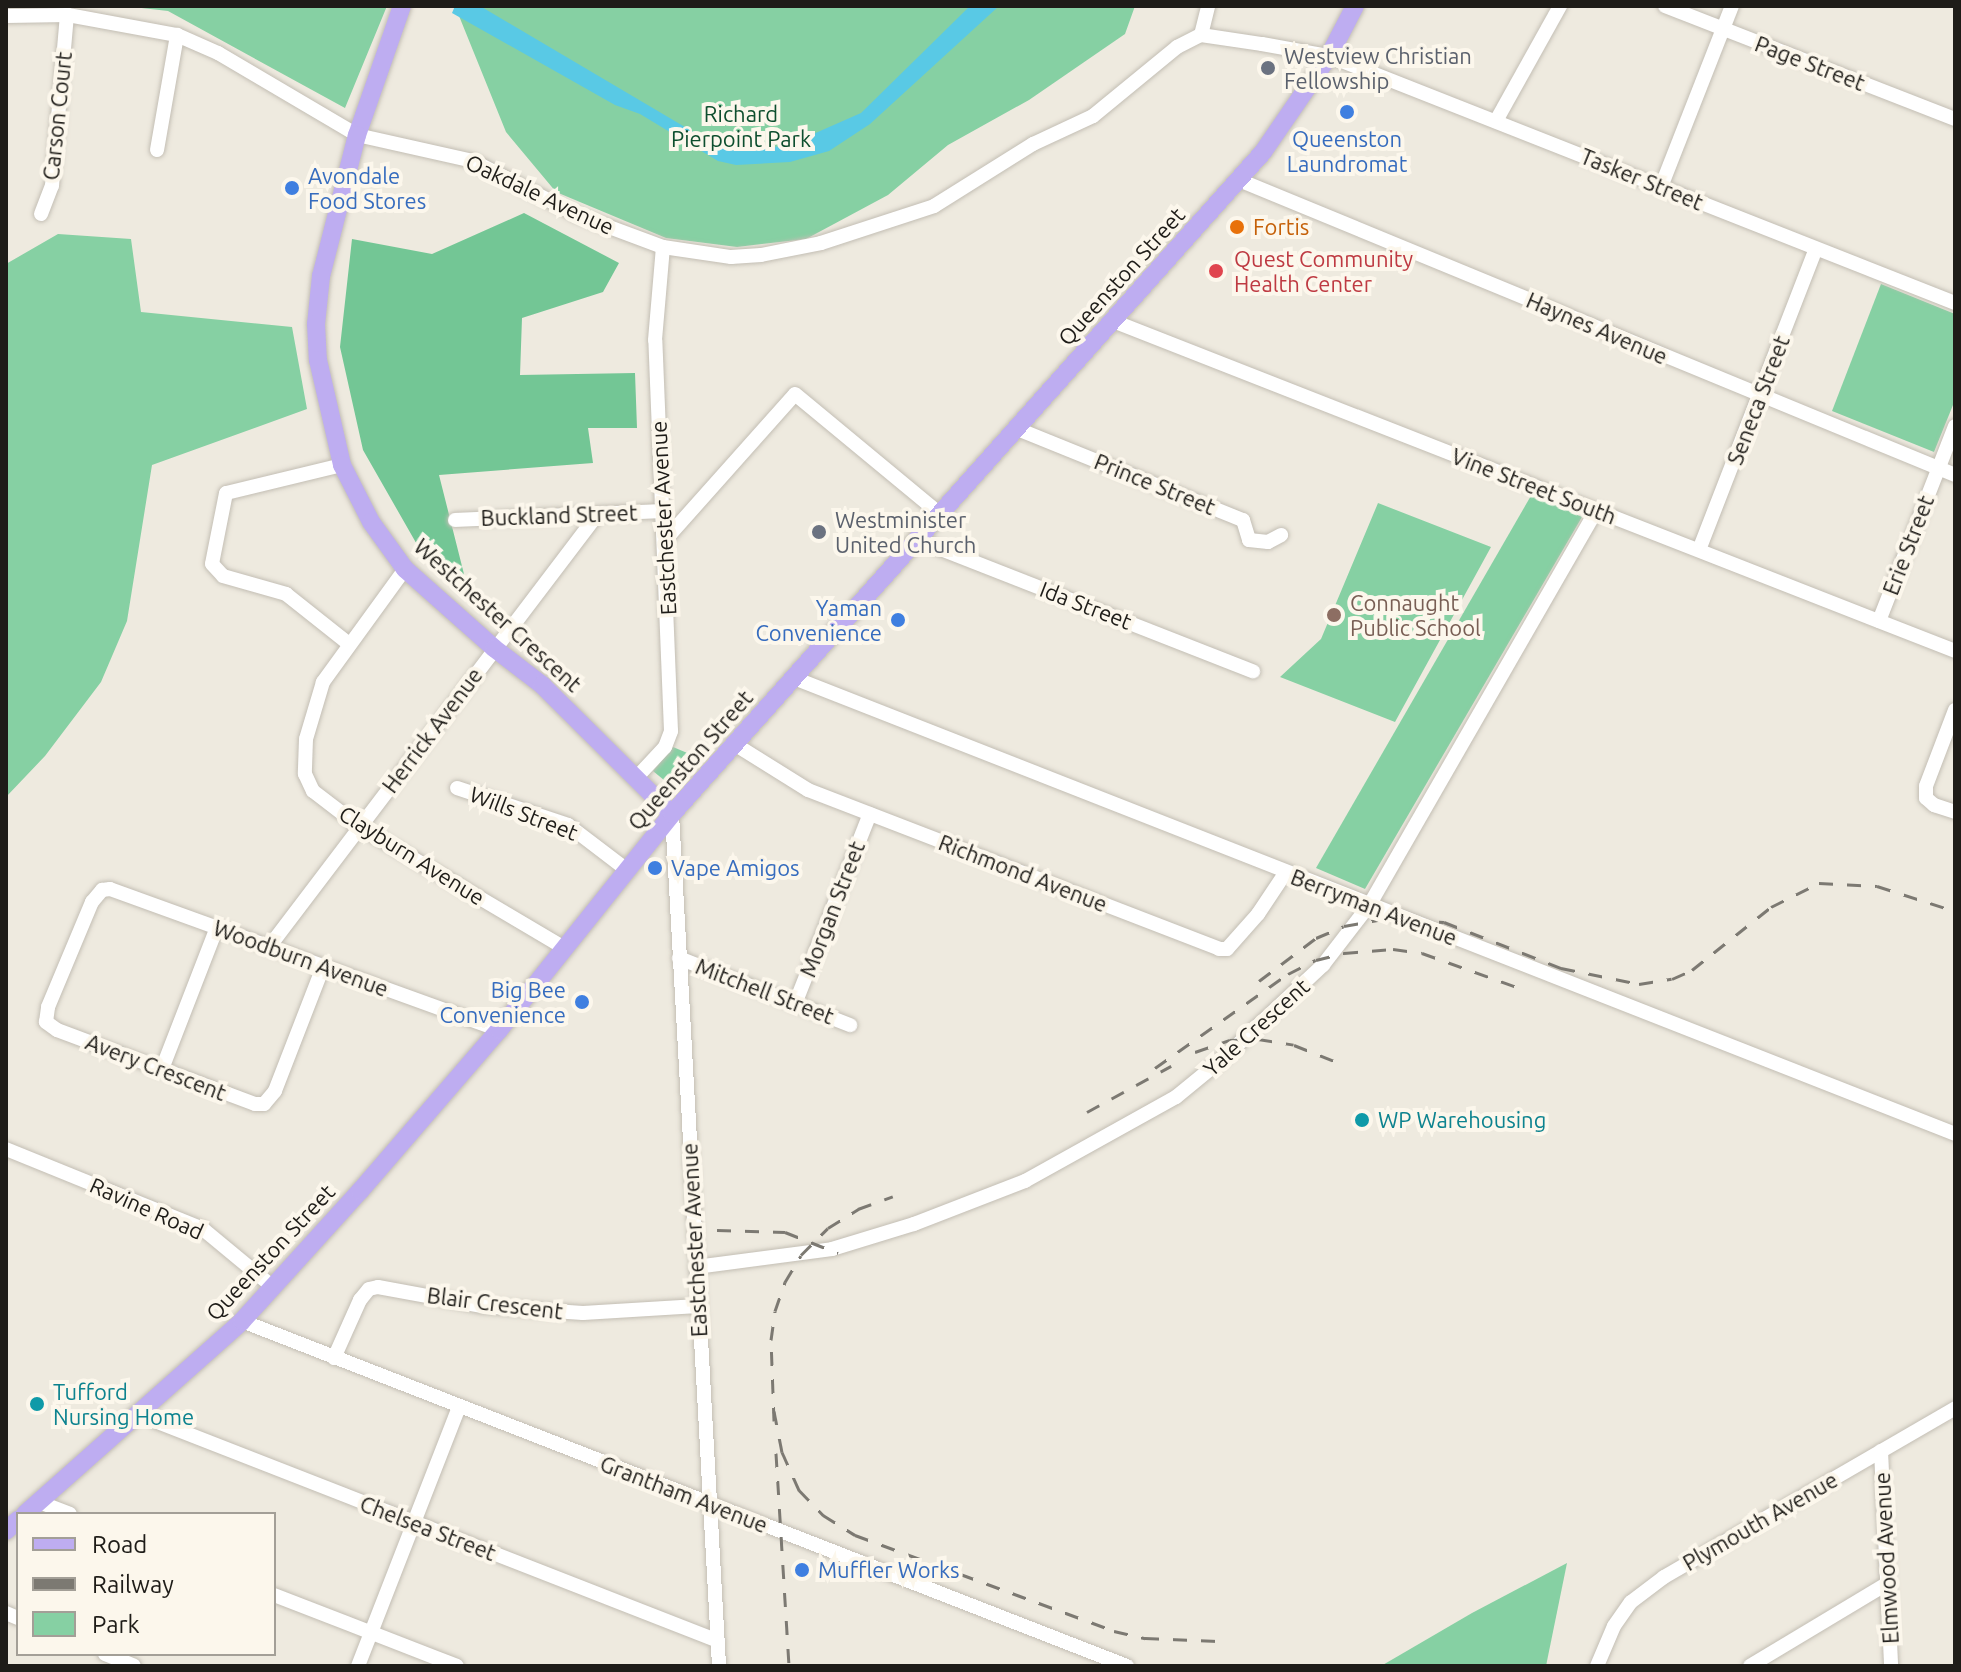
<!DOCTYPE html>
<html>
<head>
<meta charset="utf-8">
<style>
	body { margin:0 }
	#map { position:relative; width:1961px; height:1672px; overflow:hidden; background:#eeeadf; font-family:Ubuntu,sans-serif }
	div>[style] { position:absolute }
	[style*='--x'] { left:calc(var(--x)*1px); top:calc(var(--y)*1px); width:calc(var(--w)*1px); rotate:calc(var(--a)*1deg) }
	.green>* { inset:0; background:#86d0a3 }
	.forest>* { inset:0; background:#73c695 }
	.water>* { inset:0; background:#59c9e5 }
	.roads { filter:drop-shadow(0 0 2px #c3beb4) drop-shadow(0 0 2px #c3beb4) }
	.minor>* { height:14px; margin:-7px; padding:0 7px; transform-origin:7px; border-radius:7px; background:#fff }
	.major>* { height:18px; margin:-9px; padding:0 9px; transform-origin:9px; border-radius:9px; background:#beadf1 }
	.rail>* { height:3px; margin-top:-1.5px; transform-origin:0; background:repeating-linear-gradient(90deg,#7c7972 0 14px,transparent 0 28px) }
	.dots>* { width:22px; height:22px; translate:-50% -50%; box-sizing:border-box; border:4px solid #fcf7ec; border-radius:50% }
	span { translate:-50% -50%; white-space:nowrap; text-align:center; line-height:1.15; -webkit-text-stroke:8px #fcf7ec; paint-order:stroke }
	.worship-label { font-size:22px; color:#5b616d }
	.left { translate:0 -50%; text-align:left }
	.street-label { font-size:22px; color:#1e1c18 }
	.park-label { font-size:22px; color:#0d4e2e }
	.shop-label { font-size:22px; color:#366cbe }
	.right { translate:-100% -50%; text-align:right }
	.food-label { font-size:22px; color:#c56008 }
	.health-label { font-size:22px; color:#be3a42 }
	.education-label { font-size:22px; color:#785e54 }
	.culture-label { font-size:22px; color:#0d838f }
	.frame { position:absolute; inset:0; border:8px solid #1e1c18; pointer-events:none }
	.legend { position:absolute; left:16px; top:1512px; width:260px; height:144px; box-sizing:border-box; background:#fcf7ec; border:2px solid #a39f97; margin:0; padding:10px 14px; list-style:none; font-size:24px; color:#1e1c18 }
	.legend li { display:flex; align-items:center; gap:16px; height:40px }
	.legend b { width:40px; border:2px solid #a39f97 }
</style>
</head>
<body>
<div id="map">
	<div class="green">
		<div style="clip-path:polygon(124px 6px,387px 6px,345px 108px,168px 11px)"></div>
		<div style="clip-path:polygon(455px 6px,1135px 6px,1125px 34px,1029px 100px,948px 145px,888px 195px,806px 239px,737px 247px,666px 238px,556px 192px,506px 132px)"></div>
		<div style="clip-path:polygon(58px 234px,131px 239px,141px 312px,292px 327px,307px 409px,152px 465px,127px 621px,101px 682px,45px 756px,6px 797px,6px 264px)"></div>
		<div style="clip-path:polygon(1881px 284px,1955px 314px,1955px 400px,1934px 452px,1832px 411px)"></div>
		<div style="clip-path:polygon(1532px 494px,1582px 517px,1365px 889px,1316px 868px)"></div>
		<div style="clip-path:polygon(1378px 503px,1491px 547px,1395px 722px,1280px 677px,1321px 639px)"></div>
		<div style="clip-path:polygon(673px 747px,704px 760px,676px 790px,653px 771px)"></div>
		<div style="clip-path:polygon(1567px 1563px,1546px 1666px,1381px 1666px,1472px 1613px)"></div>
	</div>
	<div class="forest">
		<div style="clip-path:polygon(524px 213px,619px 263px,603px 292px,522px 318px,520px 375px,635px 373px,637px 428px,588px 428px,593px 463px,439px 475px,467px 586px,423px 555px,363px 450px,340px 347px,352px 239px,432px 254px)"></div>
	</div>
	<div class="water">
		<div style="clip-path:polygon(455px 6px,480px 6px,712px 143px,759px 148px,786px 146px,861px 113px,970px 6px,999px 6px,870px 124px,829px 151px,790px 162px,736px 165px,718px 161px,640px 114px,615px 105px,452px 13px)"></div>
	</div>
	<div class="roads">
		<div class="minor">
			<div style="--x:1665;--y:6;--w:311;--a:21.3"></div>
			<div style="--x:6;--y:16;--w:62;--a:-0.9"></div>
			<div style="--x:68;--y:15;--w:111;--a:10.4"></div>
			<div style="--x:177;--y:35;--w:45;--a:23.7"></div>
			<div style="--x:218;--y:53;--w:161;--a:30.5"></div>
			<div style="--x:357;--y:135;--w:119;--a:12.6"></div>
			<div style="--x:473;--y:161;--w:117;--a:27.4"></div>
			<div style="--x:577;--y:215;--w:92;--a:20.4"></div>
			<div style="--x:663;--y:247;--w:69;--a:8.4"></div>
			<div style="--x:731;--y:257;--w:30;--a:-4"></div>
			<div style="--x:761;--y:255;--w:61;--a:-11.3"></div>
			<div style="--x:821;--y:243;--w:119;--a:-18.1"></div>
			<div style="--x:934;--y:206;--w:117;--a:-32.1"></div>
			<div style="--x:1033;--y:144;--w:66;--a:-25"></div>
			<div style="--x:1093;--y:116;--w:109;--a:-39.4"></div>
			<div style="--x:1177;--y:47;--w:27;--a:-27"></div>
			<div style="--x:1201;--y:35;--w:62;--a:8.4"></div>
			<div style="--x:1262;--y:44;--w:68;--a:10.2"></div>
			<div style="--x:1329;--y:56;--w:673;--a:21.53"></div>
			<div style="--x:1201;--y:35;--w:30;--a:-76"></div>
			<div style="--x:1496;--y:121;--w:132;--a:-60.9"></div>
			<div style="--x:157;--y:150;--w:117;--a:-80.1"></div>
			<div style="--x:1239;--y:180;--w:774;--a:22.39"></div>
			<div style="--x:1661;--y:187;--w:194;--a:-68.6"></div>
			<div style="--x:41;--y:214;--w:30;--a:-69"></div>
			<div style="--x:52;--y:186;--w:172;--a:-85"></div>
			<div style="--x:1113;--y:321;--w:904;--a:21.4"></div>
			<div style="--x:1015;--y:428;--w:246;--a:22"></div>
			<div style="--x:1243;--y:520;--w:21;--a:73"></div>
			<div style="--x:1249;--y:540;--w:19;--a:6"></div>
			<div style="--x:1268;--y:542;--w:15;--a:-28"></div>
			<div style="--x:342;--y:465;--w:119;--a:166.4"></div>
			<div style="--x:226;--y:493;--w:72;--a:101.2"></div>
			<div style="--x:212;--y:564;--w:16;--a:47"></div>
			<div style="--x:223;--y:576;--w:66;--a:15.9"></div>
			<div style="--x:286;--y:594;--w:80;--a:38.4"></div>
			<div style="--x:455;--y:520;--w:207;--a:-2.5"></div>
			<div style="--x:665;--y:540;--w:195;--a:-48.3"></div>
			<div style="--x:795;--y:394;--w:188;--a:39.6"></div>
			<div style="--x:918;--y:540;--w:360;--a:21.4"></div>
			<div style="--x:1699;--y:550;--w:323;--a:-68.8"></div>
			<div style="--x:405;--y:569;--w:140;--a:126"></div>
			<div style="--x:323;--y:682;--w:59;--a:106.6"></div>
			<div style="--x:306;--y:739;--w:35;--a:92"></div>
			<div style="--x:305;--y:774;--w:19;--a:65"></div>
			<div style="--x:313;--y:791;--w:59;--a:37.5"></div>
			<div style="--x:360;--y:827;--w:238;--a:30.6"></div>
			<div style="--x:1879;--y:621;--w:209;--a:-68.7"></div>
			<div style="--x:794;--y:678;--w:1247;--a:21.44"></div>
			<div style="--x:1955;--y:710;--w:81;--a:110.9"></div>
			<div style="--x:1926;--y:786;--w:12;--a:90"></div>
			<div style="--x:1926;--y:798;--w:11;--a:41"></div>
			<div style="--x:1934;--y:805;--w:22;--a:18"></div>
			<div style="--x:736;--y:745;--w:85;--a:32"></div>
			<div style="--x:808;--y:790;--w:441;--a:21.1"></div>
			<div style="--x:1219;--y:949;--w:8;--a:0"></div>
			<div style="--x:1227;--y:949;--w:47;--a:-48.5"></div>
			<div style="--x:1258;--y:914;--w:50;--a:-56.3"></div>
			<div style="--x:637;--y:777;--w:41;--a:-47"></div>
			<div style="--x:665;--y:747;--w:17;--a:-69"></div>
			<div style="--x:671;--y:731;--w:391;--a:-92.3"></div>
			<div style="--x:655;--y:340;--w:93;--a:-85.1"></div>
			<div style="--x:457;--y:788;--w:117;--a:18.4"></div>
			<div style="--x:568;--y:825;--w:74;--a:37.3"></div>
			<div style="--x:672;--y:814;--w:853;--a:86.84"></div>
			<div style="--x:269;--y:947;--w:542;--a:-52.79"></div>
			<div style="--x:679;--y:958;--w:184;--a:21.4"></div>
			<div style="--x:323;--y:967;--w:133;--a:111.2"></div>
			<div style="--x:275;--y:1091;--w:17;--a:130"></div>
			<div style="--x:264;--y:1104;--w:9;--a:180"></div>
			<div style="--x:255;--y:1104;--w:211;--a:-159.5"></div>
			<div style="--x:57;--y:1030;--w:14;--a:-144"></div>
			<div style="--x:46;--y:1022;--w:15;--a:-82"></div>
			<div style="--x:48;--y:1007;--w:114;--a:-67.3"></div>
			<div style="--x:92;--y:902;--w:16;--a:-50"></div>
			<div style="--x:102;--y:890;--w:8;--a:-7"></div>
			<div style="--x:110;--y:889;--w:414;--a:19.9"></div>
			<div style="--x:795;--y:1004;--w:204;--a:-68.5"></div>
			<div style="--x:162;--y:1069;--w:152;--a:-68.8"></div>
			<div style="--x:6;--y:1149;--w:213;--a:22.1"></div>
			<div style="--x:203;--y:1229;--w:92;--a:39.7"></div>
			<div style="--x:696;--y:1267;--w:137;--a:-7.5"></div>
			<div style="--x:832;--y:1249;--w:86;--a:-17"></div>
			<div style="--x:914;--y:1224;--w:119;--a:-21.2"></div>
			<div style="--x:1025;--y:1181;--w:173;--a:-29.1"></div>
			<div style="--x:1176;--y:1097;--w:57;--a:-39.3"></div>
			<div style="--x:1220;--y:1061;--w:141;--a:-43"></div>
			<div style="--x:1323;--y:965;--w:77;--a:-52.4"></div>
			<div style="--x:1370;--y:904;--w:453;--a:-60.1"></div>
			<div style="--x:242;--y:1321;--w:950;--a:21.3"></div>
			<div style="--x:334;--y:1358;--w:64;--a:-65.9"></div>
			<div style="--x:360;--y:1300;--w:14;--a:-51"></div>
			<div style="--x:369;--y:1289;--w:9;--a:-13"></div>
			<div style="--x:378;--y:1287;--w:106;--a:10.4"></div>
			<div style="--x:482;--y:1306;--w:101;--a:4"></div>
			<div style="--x:583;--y:1313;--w:115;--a:-3.5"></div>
			<div style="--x:142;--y:1410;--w:17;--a:40"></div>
			<div style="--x:155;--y:1421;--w:604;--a:21.34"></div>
			<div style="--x:1881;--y:1451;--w:215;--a:87.3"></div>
			<div style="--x:39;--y:1502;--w:33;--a:21"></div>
			<div style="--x:274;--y:1595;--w:196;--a:21.2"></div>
			<div style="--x:6;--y:1613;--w:13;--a:23"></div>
			<div style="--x:105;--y:1654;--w:31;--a:22"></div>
			<div style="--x:358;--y:1666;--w:278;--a:-68.7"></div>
			<div style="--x:1597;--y:1666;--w:43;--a:-67"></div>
			<div style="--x:1614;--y:1626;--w:29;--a:-55"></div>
			<div style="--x:1631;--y:1602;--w:41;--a:-37.1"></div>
			<div style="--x:1664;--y:1577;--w:337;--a:-30.1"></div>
			<div style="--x:1750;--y:1666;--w:157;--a:-31"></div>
		</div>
		<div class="major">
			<div style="--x:402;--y:6;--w:137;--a:109.2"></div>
			<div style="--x:357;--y:135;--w:146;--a:104.3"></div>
			<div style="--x:321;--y:276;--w:48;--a:95.9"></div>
			<div style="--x:316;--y:324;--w:36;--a:87"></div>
			<div style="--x:318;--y:360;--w:108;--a:77.1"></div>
			<div style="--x:342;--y:465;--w:64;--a:63"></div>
			<div style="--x:371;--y:522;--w:58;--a:54.1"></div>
			<div style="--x:405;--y:569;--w:119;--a:41.6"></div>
			<div style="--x:494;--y:648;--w:61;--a:37.6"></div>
			<div style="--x:542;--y:685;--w:183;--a:44.8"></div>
			<div style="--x:25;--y:1514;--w:290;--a:-41.6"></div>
			<div style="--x:242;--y:1321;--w:176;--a:-47.8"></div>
			<div style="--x:360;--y:1191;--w:213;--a:-49.2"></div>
			<div style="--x:499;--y:1030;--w:277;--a:-51.3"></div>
			<div style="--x:672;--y:814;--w:887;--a:-48.24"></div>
			<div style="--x:1263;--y:152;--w:116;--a:-55.5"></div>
			<div style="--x:1329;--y:56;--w:56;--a:-62.5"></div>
			<div style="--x:6;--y:1531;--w:16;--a:-43"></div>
		</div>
	</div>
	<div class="rail">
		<div style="--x:1259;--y:981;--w:71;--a:-37"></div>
		<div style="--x:1316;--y:938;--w:30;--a:-23"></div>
		<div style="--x:1344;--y:926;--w:40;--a:-10"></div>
		<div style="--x:1383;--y:919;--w:61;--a:2.8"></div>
		<div style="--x:1444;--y:922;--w:126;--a:21.5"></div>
		<div style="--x:1561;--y:968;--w:80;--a:11.6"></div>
		<div style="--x:1639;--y:984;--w:33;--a:-9"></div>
		<div style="--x:1672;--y:979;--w:22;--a:-24"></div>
		<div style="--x:1692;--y:970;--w:101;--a:-38.6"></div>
		<div style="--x:1771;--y:907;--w:54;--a:-26.6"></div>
		<div style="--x:1819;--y:883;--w:58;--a:3"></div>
		<div style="--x:1877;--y:886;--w:82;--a:17.8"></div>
		<div style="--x:1195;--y:1052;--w:37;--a:-19"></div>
		<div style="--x:1230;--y:1040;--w:28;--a:-2"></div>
		<div style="--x:1258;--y:1039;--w:36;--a:9"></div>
		<div style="--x:1294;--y:1045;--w:43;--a:21.8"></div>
		<div style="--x:1155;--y:1068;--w:163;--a:-35.3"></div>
		<div style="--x:1288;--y:974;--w:31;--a:-27"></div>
		<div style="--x:1316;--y:960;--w:29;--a:-14"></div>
		<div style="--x:1344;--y:953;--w:49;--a:-4.7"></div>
		<div style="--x:1393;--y:949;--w:29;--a:8"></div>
		<div style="--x:1422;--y:953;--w:101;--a:19.7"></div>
		<div style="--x:1087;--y:1112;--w:96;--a:-28.7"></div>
		<div style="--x:717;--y:1230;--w:68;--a:1.7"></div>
		<div style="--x:785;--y:1232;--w:57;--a:21.6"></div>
		<div style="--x:774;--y:1411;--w:42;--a:79"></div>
		<div style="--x:782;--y:1452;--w:42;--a:65.9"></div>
		<div style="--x:799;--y:1490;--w:35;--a:46"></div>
		<div style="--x:823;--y:1515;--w:38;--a:32"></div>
		<div style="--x:855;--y:1535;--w:276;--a:20.3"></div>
		<div style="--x:1114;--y:1631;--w:32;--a:13"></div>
		<div style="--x:1145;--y:1638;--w:73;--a:2.4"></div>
		<div style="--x:774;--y:1421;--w:81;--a:-92.1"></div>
		<div style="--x:771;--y:1340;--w:29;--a:-82"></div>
		<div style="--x:775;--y:1311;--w:31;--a:-71"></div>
		<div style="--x:785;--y:1282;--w:31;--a:-59"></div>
		<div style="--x:801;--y:1255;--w:38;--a:-45"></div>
		<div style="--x:828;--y:1228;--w:36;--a:-32"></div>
		<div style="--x:858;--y:1209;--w:37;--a:-20"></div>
		<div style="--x:776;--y:1453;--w:213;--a:86.5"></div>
	</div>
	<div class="dots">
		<div style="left:1268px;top:68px;background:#6b7280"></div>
		<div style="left:1347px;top:112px;background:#3f7fe0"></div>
		<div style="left:292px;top:188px;background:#3f7fe0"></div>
		<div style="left:1237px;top:227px;background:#e8710a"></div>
		<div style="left:1216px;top:271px;background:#e0444e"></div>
		<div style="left:819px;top:532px;background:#6b7280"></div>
		<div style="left:1334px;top:615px;background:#8d6e63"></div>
		<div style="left:898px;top:620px;background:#3f7fe0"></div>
		<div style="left:655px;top:868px;background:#3f7fe0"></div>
		<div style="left:582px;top:1002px;background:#3f7fe0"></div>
		<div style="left:1362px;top:1120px;background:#0f9aa8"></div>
		<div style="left:37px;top:1404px;background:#0f9aa8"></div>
		<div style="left:802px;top:1570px;background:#3f7fe0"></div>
	</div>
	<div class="worship-label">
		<span class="left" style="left:1284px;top:68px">Westview Christian<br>Fellowship</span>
		<span class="left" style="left:835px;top:532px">Westminister<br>United Church</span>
	</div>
	<div class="street-label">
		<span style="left:1810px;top:63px;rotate:21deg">Page Street</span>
		<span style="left:57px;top:116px;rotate:-84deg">Carson Court</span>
		<span style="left:1642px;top:179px;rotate:22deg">Tasker Street</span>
		<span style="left:540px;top:194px;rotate:25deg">Oakdale Avenue</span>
		<span style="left:1121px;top:276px;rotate:-48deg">Queenston Street</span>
		<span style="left:1597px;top:328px;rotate:23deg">Haynes Avenue</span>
		<span style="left:1758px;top:400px;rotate:-69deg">Seneca Street</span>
		<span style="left:1155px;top:484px;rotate:22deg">Prince Street</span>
		<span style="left:1534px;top:486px;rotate:21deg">Vine Street South</span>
		<span style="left:559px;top:515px;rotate:-2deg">Buckland Street</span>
		<span style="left:663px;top:518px;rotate:-93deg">Eastchester Avenue</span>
		<span style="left:1908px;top:545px;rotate:-69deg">Erie Street</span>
		<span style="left:1086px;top:605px;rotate:21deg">Ida Street</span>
		<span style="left:498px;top:615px;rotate:42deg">Westchester Crescent</span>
		<span style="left:432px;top:730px;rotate:-53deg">Herrick Avenue</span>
		<span style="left:690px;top:760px;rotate:-49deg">Queenston Street</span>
		<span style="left:524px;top:813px;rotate:21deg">Wills Street</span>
		<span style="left:412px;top:855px;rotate:32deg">Clayburn Avenue</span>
		<span style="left:1023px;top:873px;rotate:21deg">Richmond Avenue</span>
		<span style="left:1374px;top:907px;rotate:21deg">Berryman Avenue</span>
		<span style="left:832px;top:909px;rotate:-69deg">Morgan Street</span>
		<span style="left:301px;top:958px;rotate:20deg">Woodburn Avenue</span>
		<span style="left:765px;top:991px;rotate:21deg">Mitchell Street</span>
		<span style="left:1256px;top:1027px;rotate:-42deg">Yale Crescent</span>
		<span style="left:156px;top:1067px;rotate:21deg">Avery Crescent</span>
		<span style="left:147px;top:1208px;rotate:24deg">Ravine Road</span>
		<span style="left:694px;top:1240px;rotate:-93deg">Eastchester Avenue</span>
		<span style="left:270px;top:1252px;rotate:-47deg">Queenston Street</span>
		<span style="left:495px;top:1303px;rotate:7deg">Blair Crescent</span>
		<span style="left:684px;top:1494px;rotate:21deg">Grantham Avenue</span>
		<span style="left:1760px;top:1521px;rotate:-30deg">Plymouth Avenue</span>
		<span style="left:428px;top:1528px;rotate:21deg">Chelsea Street</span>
		<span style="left:1886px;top:1558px;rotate:-93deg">Elmwood Avenue</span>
	</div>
	<div class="park-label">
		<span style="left:741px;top:126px">Richard<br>Pierpoint Park</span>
	</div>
	<div class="shop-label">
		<span style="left:1347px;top:151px">Queenston<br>Laundromat</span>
		<span class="left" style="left:308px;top:188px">Avondale<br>Food Stores</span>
		<span class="right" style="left:882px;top:620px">Yaman<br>Convenience</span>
		<span class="left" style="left:671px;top:868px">Vape Amigos</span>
		<span class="right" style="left:566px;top:1002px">Big Bee<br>Convenience</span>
		<span class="left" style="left:818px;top:1570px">Muffler Works</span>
	</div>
	<div class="food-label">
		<span class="left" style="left:1253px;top:227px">Fortis</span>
	</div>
	<div class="health-label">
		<span class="left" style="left:1234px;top:271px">Quest Community<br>Health Center</span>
	</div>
	<div class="education-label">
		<span class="left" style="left:1350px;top:615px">Connaught<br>Public School</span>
	</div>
	<div class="culture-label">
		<span class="left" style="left:1378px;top:1120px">WP Warehousing</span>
		<span class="left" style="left:53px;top:1404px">Tufford<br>Nursing Home</span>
	</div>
	<div class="frame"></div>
	<ul class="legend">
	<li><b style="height:10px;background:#beadf1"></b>Road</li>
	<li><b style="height:10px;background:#7c7972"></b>Railway</li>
	<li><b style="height:22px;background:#86d0a3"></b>Park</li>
	</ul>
</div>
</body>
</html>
